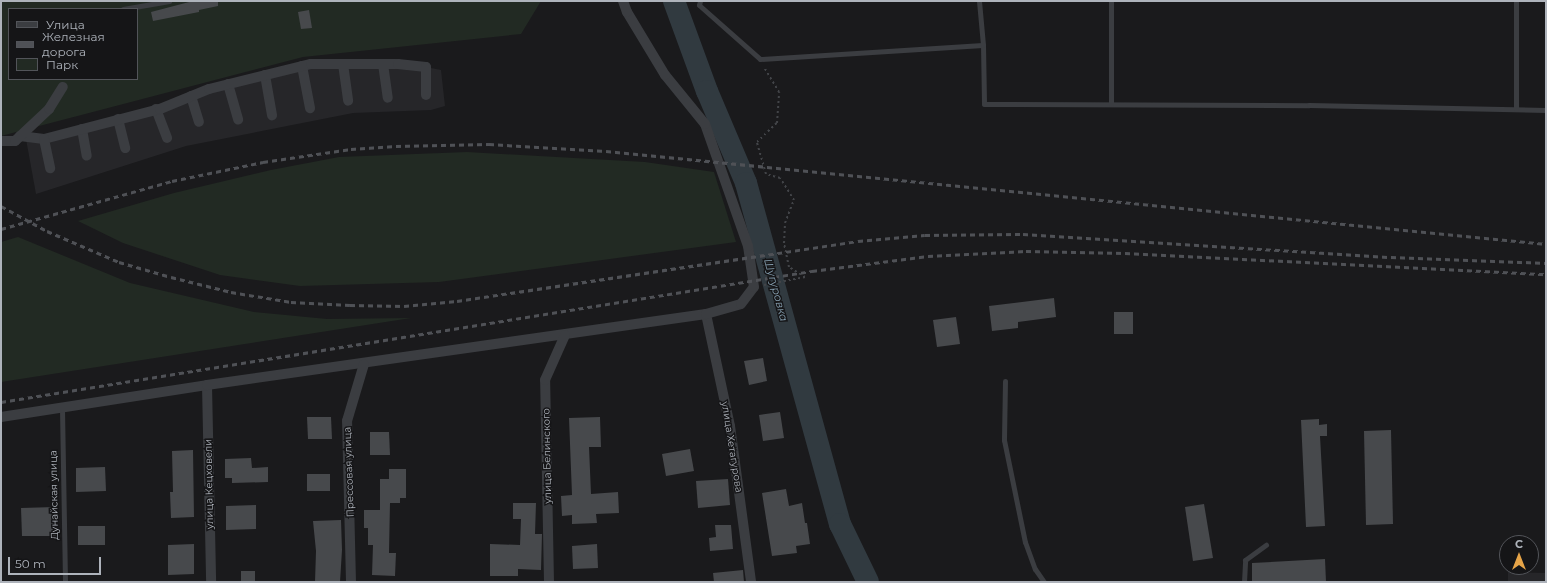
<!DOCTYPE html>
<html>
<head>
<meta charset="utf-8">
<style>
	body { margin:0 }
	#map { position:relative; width:1547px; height:583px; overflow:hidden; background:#1a1a1c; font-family:Montserrat,sans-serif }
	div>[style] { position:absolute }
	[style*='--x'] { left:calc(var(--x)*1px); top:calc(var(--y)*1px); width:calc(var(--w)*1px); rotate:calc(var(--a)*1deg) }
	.built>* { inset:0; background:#262629 }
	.green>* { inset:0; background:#222a23 }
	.river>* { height:22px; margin:-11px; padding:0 11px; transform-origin:11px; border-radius:11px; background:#313a40 }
	.building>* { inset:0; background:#47494c }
	.path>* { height:2px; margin-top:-1px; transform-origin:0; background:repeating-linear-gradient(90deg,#424448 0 2px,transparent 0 5px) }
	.service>* { height:5px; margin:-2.5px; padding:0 2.5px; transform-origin:2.5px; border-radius:2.5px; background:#3b3d41 }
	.minor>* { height:10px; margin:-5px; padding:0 5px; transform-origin:5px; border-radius:5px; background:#3b3d41 }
	.rail>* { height:3px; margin-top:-1.5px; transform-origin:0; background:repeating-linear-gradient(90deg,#4f5156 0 5px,transparent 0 9px) }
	span { translate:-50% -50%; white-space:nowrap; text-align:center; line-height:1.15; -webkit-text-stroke:3px #151517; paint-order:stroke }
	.street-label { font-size:10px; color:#aeb3bb }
	.water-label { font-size:11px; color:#88a2b3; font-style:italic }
	.frame { position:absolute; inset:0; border:2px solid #aeb3bb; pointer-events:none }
	.legend { position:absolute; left:8px; top:8px; width:130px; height:72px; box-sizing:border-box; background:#151517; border:1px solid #525459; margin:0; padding:5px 7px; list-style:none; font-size:12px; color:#aeb3bb }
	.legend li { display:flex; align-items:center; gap:8px; height:20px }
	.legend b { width:20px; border:1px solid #525459 }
	.north { position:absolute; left:1499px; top:535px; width:40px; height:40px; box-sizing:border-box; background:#151517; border:1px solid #525459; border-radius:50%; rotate:0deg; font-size:11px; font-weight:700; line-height:16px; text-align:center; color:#aeb3bb }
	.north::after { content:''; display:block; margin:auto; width:14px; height:18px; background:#e6a448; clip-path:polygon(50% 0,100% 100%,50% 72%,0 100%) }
	.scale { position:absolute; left:8px; top:557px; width:93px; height:18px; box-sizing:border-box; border:2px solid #aeb3bb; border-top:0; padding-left:5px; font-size:12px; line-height:14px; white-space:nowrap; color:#aeb3bb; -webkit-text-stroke:3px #151517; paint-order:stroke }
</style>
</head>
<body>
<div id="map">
	<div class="built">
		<div style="clip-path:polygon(426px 67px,441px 70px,445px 106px,431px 110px,353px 113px,186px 146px,36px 194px,26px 139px,177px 105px,277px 69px)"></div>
		<div style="clip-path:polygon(1508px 572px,1546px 573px,1546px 582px,1508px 582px)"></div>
	</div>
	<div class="green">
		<div style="clip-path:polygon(evenodd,1px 1px,541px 1px,521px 34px,303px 57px,1px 136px,1px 1px,9px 9px,137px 9px,137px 79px,9px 79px,9px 9px)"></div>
		<div style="clip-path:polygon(467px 152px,645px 162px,714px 172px,736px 242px,439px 282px,300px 286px,220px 275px,123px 243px,78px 221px,174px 193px,271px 170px,339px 157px)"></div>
		<div style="clip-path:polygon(18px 237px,130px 283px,254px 312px,327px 319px,411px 318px,1px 382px,1px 242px)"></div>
	</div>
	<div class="river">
		<div style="--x:674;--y:1;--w:96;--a:69.9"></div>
		<div style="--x:707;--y:91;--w:100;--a:67"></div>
		<div style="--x:746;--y:183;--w:354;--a:74.6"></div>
		<div style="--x:840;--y:524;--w:64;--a:64.2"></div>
	</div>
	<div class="building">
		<div style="clip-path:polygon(193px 1px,218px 1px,218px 6px,199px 10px,199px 12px,153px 21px,151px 12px)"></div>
		<div style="clip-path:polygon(309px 10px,312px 28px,301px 29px,298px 12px)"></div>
		<div style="clip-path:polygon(1054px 298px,1056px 317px,1018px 322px,1018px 328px,992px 331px,989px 306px)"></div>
		<div style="clip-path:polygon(1114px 312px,1133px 312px,1133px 334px,1114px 334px)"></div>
		<div style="clip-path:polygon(956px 317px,960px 344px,937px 347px,933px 320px)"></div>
		<div style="clip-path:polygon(763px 358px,767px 381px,749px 385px,744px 361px)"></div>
		<div style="clip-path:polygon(780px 412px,784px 438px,763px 441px,759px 415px)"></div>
		<div style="clip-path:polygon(307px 417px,331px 417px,332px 439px,308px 439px)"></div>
		<div style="clip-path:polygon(600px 417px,601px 447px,589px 447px,591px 494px,618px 492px,619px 513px,596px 514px,597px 523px,572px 524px,572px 515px,562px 516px,561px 496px,572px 495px,569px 418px)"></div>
		<div style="clip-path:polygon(1319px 419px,1319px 425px,1327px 424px,1327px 436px,1320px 436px,1325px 526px,1306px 527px,1301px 420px)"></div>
		<div style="clip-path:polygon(1391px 430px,1393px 524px,1366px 525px,1364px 431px)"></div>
		<div style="clip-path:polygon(370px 432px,389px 432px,390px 455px,370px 455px)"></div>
		<div style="clip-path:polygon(690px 449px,694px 471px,666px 476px,662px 454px)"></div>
		<div style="clip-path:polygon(193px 450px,194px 517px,171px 518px,170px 492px,173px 492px,172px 451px)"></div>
		<div style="clip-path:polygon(251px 458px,252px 468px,268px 467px,268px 482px,232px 483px,232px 478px,225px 478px,225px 459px)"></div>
		<div style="clip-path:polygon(105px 467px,106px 491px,76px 492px,76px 468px)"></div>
		<div style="clip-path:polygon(389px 469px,406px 469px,406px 498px,400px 498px,400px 503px,390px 503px,389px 553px,396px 553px,395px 576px,372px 575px,373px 545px,368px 545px,368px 528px,364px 528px,364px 510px,380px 510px,380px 479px,389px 479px)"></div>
		<div style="clip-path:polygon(307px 474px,330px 474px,330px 491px,307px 491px)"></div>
		<div style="clip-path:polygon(728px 479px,730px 505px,698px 508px,696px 481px)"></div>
		<div style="clip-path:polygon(786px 489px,789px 506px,802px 503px,805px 523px,807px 523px,810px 544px,796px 546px,797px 553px,772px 556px,762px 493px)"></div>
		<div style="clip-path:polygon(513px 503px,536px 503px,535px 534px,542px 534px,541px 570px,518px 569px,518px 576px,490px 576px,490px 544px,520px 545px,521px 519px,513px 519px)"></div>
		<div style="clip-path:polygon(1204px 504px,1213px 558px,1193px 561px,1185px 507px)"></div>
		<div style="clip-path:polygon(256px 505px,256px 529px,226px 530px,226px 506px)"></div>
		<div style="clip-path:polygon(55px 507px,56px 536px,22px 536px,21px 508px)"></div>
		<div style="clip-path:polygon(341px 520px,342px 550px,340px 582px,315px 582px,316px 551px,313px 521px)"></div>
		<div style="clip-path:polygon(715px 525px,731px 525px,733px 549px,710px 551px,709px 538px,716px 537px)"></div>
		<div style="clip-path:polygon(78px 526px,105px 526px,105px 545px,78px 545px)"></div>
		<div style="clip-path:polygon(194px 544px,194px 574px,168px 575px,168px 545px)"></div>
		<div style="clip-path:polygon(597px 544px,598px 568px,573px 569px,572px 546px)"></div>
		<div style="clip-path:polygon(1325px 559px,1326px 582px,1252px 582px,1252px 563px)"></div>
		<div style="clip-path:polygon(743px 570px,744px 582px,714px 582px,713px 573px)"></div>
		<div style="clip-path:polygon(241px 571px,255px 571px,255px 582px,241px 582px)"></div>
	</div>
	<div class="path">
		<div style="--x:764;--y:285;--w:42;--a:-11"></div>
		<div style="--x:805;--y:277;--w:19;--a:-148"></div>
		<div style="--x:789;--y:267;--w:25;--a:-102"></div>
		<div style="--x:784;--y:243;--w:20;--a:-87"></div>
		<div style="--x:785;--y:223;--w:25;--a:-69"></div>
		<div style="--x:794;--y:200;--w:26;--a:-122"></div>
		<div style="--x:780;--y:178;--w:15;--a:-164"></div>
		<div style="--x:766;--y:174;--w:33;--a:-106"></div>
		<div style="--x:757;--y:142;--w:28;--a:-44"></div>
		<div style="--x:777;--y:123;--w:31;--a:-86"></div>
		<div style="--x:779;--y:92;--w:29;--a:-121"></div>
	</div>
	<div class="service">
		<div style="--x:700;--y:1;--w:4;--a:104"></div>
		<div style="--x:699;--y:5;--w:81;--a:41.5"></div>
		<div style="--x:760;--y:59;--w:223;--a:-3.6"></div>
		<div style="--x:983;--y:45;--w:59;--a:89"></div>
		<div style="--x:984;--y:104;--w:325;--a:0.2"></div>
		<div style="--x:1309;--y:105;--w:237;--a:1.2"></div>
		<div style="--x:979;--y:1;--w:44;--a:84.8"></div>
		<div style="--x:1111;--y:1;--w:103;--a:90"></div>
		<div style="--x:1516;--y:1;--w:108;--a:90"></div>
		<div style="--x:123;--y:9;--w:47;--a:-9.9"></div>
		<div style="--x:1005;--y:381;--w:59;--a:91"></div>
		<div style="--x:1004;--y:440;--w:104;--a:78.4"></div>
		<div style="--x:1025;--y:542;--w:29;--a:70"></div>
		<div style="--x:1035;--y:569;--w:16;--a:55"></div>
		<div style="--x:62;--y:409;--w:173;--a:89"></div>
		<div style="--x:1244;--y:582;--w:22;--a:-87"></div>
		<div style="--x:1245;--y:560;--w:26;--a:-36"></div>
	</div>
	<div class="minor">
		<div style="--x:343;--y:64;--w:37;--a:82"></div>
		<div style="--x:383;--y:64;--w:34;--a:82"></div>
		<div style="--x:302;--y:66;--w:43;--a:79.2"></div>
		<div style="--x:265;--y:75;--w:41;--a:80.1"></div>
		<div style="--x:228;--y:84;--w:37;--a:74"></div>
		<div style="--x:191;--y:96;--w:27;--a:73"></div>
		<div style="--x:156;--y:109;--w:31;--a:69"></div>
		<div style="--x:118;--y:119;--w:30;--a:76"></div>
		<div style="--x:82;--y:129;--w:27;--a:80"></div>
		<div style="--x:20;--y:136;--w:24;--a:7"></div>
		<div style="--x:44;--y:139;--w:120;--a:-14.5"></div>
		<div style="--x:160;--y:109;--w:53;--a:-22.2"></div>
		<div style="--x:209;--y:89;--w:105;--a:-13.8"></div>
		<div style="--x:311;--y:64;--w:87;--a:0"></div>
		<div style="--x:398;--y:64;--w:28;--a:6"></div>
		<div style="--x:426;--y:67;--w:28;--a:90"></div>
		<div style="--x:44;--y:139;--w:30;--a:78"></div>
		<div style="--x:1;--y:141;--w:14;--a:0"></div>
		<div style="--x:15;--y:141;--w:47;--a:-43.3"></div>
		<div style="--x:49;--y:109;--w:26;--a:-58"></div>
		<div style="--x:706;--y:314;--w:115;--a:77.9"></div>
		<div style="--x:730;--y:426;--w:157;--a:82.3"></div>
		<div style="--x:207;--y:385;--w:197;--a:88.8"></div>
		<div style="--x:1;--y:417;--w:208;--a:-8.8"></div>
		<div style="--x:207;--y:385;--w:504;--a:-8.1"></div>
		<div style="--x:706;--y:314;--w:36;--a:-16"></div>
		<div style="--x:741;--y:304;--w:21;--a:-53"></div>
		<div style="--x:754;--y:287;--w:41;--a:-98.3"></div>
		<div style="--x:748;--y:246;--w:129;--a:-109.4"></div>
		<div style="--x:705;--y:124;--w:63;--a:-129.2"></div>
		<div style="--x:665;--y:75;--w:74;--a:-121.1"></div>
		<div style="--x:627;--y:12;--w:12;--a:-110"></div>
		<div style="--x:351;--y:582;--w:161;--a:-91.4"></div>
		<div style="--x:347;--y:421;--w:59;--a:-73.4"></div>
		<div style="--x:549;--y:582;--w:202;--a:-91.1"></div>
		<div style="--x:545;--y:380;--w:49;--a:-66"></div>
	</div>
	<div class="rail">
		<div style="--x:1;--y:206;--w:52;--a:28.5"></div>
		<div style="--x:47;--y:231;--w:78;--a:23.3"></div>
		<div style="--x:119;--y:262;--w:54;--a:16.1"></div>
		<div style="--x:171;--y:277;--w:62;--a:14"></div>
		<div style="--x:231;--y:292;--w:61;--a:9.5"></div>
		<div style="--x:291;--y:302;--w:59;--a:2.9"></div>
		<div style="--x:350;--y:305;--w:54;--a:1.1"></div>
		<div style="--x:404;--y:306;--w:53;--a:-5.4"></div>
		<div style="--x:457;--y:301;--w:405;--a:-8.5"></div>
		<div style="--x:858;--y:241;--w:67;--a:-5.1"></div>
		<div style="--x:925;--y:235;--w:98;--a:-0.6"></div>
		<div style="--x:1023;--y:234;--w:369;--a:3.6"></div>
		<div style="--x:1391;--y:257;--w:155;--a:2.2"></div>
		<div style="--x:1;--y:229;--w:178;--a:-15.7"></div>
		<div style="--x:172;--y:181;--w:93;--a:-11.8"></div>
		<div style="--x:263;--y:162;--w:89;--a:-8.4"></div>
		<div style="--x:351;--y:149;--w:45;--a:-3.8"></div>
		<div style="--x:396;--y:146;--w:93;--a:-1.2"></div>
		<div style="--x:489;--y:144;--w:117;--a:3.4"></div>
		<div style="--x:606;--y:151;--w:945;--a:5.65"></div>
		<div style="--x:1;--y:402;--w:822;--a:-9.18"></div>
		<div style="--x:812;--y:271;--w:117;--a:-7.4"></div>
		<div style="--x:928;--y:256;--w:98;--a:-2.9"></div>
		<div style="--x:1026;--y:251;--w:99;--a:1.2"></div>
		<div style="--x:1125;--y:253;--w:422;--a:2.9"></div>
	</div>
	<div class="street-label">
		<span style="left:732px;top:447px;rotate:81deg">улица Хетагурова</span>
		<span style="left:547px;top:456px;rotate:-91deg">улица Белинского</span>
		<span style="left:349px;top:472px;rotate:-92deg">Прессовая улица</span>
		<span style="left:209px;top:484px;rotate:-91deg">улица Кецховели</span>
		<span style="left:54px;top:495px;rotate:-91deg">Дунайская улица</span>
	</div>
	<div class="water-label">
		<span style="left:776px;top:290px;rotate:75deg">Шугуровка</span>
	</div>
	<div class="frame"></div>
	<ul class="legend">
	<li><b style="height:5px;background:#3b3d41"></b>Улица</li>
	<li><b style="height:5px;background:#4f5156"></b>Железная дорога</li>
	<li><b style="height:11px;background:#222a23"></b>Парк</li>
	</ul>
	<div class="north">С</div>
	<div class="scale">50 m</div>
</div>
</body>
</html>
